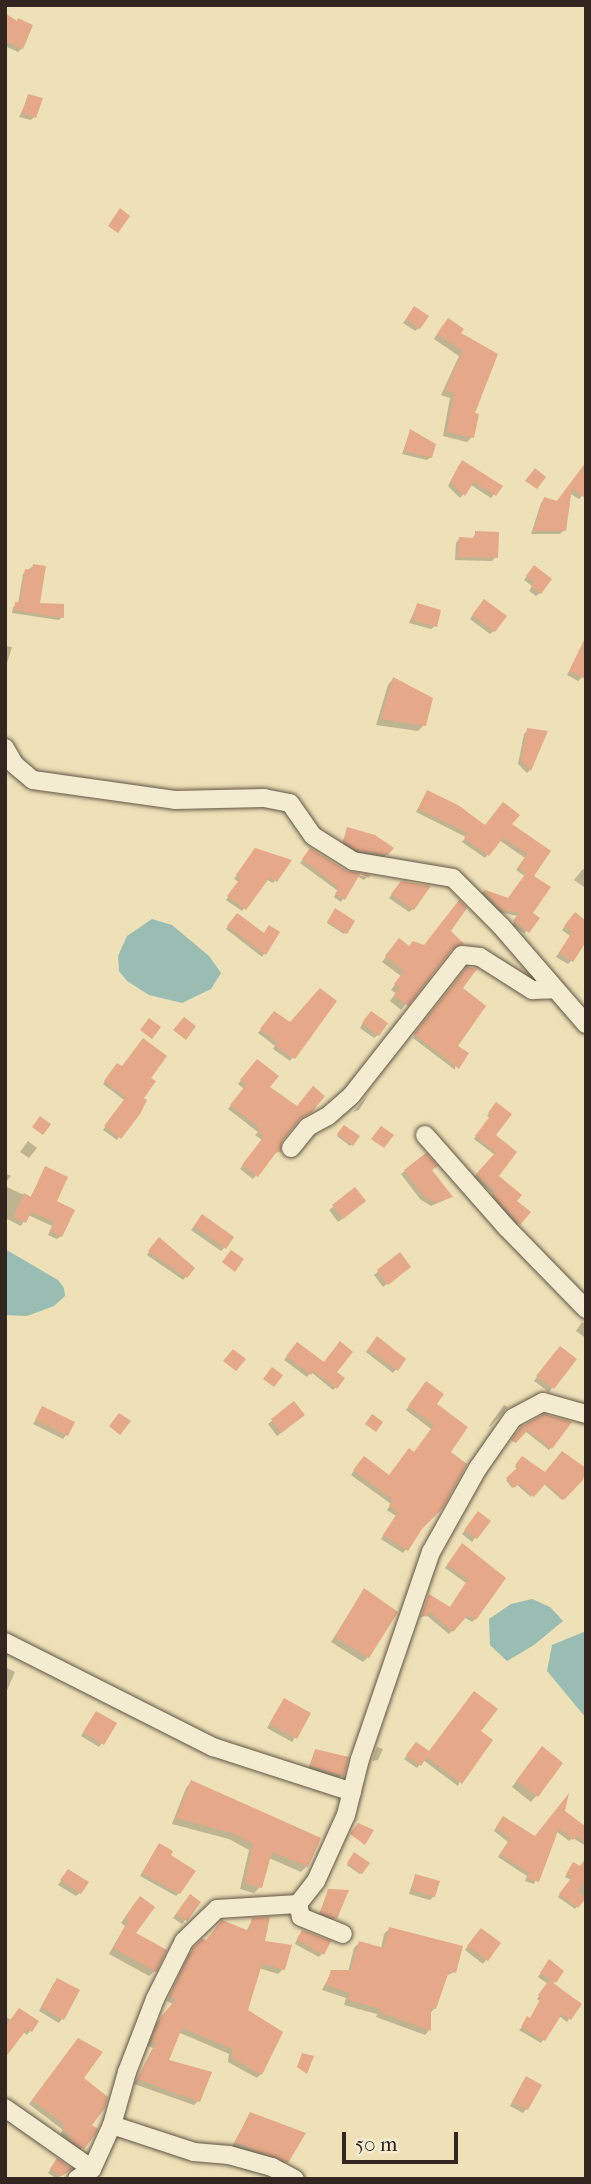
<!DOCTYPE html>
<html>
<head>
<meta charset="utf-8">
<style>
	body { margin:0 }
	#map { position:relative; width:591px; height:2184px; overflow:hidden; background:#eee1b7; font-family:"IM FELL French Canon",serif }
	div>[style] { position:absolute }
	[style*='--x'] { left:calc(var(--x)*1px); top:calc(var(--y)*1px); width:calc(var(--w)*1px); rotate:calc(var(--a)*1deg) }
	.water>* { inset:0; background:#99bdb2 }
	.shadow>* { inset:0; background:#0003 }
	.building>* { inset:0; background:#e5a888 }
	.roads { filter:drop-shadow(0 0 2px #625546) drop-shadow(0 0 2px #625546) }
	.minor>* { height:18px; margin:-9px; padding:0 9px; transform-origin:9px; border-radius:9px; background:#f4ecd0 }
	span { translate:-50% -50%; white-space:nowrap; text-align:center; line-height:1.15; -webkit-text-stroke:6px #f4ecd0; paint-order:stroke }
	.frame { position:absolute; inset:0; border:7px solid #332620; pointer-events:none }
	.scale { position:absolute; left:342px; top:2132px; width:116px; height:32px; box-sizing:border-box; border:4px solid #332620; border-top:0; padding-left:9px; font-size:21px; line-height:24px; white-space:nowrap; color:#332620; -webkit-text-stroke:5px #f4ecd0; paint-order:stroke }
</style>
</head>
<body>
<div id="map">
	<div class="water">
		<div style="clip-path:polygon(152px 919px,172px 925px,209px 956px,221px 973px,211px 989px,182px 1003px,149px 995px,127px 981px,119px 971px,118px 956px,127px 936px)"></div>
		<div style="clip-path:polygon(5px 1249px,58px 1280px,64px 1288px,65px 1296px,54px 1306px,27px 1316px,5px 1315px)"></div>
		<div style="clip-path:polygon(532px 1599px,550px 1607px,563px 1621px,534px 1645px,507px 1661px,490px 1645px,489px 1619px,511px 1604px)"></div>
		<div style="clip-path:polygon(586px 1631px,586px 1718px,547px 1671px,552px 1645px)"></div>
	</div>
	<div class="shadow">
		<div style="clip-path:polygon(15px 24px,22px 48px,18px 52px,5px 46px)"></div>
		<div style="clip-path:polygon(29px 96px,34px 117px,31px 120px,19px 117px)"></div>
		<div style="clip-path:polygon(411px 312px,419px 328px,415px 331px,403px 323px)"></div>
		<div style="clip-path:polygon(443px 325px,496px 355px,472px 414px,472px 437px,467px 442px,443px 436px,450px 398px,441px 395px,459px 356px,434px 339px)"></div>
		<div style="clip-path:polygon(410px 432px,431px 457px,427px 460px,402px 454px)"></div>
		<div style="clip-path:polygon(459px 465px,501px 486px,491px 498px,471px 485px,460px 498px,448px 486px)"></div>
		<div style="clip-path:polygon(577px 475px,582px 496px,579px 499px,569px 493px,564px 530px,560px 534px,531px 534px,541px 503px,544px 499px,557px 502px)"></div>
		<div style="clip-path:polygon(476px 533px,496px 557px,492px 561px,455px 560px,456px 543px,459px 539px,472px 539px)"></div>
		<div style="clip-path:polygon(33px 566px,38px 605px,62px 617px,59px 620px,12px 613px,13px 607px,18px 604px,23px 574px)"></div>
		<div style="clip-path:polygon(531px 571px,540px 593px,536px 596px,529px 591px,532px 586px,524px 580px)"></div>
		<div style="clip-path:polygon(417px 605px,435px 626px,431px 629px,409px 623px)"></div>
		<div style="clip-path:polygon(480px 605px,494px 631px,490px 634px,470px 619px)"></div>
		<div style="clip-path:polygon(584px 642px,582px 677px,578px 681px,567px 675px)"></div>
		<div style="clip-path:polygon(5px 646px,12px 647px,7px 663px,5px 662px)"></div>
		<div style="clip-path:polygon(393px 679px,424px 725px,418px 731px,376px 725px,388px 685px)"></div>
		<div style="clip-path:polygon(528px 730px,530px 770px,527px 773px,518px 764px,524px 734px)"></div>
		<div style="clip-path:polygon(427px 792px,485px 827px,510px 825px,549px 852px,532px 876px,531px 913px,525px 934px,512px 925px,518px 916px,497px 912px,481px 893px,484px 891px,508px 899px,525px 876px,516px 870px,525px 858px,499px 840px,485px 858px,462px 842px,466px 837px,416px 812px)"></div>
		<div style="clip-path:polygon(348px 829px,387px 854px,383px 858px,353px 853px,341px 846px)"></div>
		<div style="clip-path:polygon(252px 853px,275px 881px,273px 883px,266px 879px,242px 911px,226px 900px,239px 882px,234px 879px)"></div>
		<div style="clip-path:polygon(308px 853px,347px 873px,367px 877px,364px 880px,357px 876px,341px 902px,334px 897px,338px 891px,300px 863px)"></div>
		<div style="clip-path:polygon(583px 869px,586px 869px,584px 887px,574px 880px)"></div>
		<div style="clip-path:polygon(398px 887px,413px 909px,409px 912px,389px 898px)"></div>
		<div style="clip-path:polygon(334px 912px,353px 922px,344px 934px,327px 923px)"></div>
		<div style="clip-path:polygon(575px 914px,571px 961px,568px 964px,556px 957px,570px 936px,562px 930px)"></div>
		<div style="clip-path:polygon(235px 917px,264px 935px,278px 932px,262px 957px,226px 929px)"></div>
		<div style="clip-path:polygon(449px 931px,463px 943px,448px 952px,401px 1010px,390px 1001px,396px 993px,391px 990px,401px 976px,382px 962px,394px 946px,424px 947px)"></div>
		<div style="clip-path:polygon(467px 969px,461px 989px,455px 1070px,413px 1038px)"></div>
		<div style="clip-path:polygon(335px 1001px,290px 1061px,273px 1049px,275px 1046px,258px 1033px,271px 1017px,290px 1024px)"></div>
		<div style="clip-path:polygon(367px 1016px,378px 1035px,374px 1038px,360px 1028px)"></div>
		<div style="clip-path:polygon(254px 1065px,295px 1122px,280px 1141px,279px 1152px,274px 1153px,253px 1179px,240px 1169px,262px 1140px,255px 1135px,258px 1132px,228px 1109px,244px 1089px,238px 1084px)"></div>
		<div style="clip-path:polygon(115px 1067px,149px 1078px,117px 1140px,103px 1130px,124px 1100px,103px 1084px)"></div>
		<div style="clip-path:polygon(370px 1092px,359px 1110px,353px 1112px,367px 1096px)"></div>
		<div style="clip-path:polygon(494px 1107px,494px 1136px,515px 1152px,497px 1176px,515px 1201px,528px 1212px,516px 1226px,491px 1197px,493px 1194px,474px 1177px,495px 1155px,474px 1139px,490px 1118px,487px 1116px)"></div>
		<div style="clip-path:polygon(344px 1127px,357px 1136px,350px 1146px,337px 1136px)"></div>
		<div style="clip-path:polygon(28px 1141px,37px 1148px,29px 1158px,20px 1152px)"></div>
		<div style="clip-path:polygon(46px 1168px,61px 1236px,57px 1239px,48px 1235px,52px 1226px,28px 1215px,21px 1226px,5px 1218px,5px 1186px,30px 1198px)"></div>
		<div style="clip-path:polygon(405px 1171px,431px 1171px,451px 1197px,431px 1206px,420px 1199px,401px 1174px)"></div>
		<div style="clip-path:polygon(5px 1173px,11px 1176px,5px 1183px)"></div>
		<div style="clip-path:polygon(355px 1189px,360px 1205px,338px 1222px,329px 1210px)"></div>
		<div style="clip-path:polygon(199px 1220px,224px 1248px,221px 1251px,191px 1230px)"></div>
		<div style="clip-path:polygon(156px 1242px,192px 1268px,183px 1280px,147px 1255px)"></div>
		<div style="clip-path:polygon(400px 1254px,405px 1270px,383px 1287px,374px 1275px)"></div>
		<div style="clip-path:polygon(582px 1322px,586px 1324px,584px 1337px,576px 1331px)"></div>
		<div style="clip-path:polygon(374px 1341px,404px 1359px,393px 1373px,366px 1352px)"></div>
		<div style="clip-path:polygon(294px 1347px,336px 1387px,333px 1390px,311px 1372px,307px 1377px,284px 1360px)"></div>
		<div style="clip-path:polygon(556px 1351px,575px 1359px,549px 1392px,534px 1381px)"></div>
		<div style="clip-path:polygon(423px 1387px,435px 1405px,448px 1452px,421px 1528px,403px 1553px,381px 1539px,396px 1516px,387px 1510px,391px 1504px,351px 1475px,360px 1462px,389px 1477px,414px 1454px,431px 1429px,406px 1410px)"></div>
		<div style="clip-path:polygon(294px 1403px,299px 1419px,277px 1436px,268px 1424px)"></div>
		<div style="clip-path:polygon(504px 1405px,508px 1407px,490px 1427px,489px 1426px)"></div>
		<div style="clip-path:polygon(43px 1408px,66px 1435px,63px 1439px,33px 1424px)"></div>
		<div style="clip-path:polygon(569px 1423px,549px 1450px,525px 1431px,511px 1443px,519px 1431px)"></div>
		<div style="clip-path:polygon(563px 1453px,586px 1472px,562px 1500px,543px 1483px,531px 1497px,516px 1484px,512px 1488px,506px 1480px,518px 1470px,515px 1467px,522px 1458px,545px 1475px)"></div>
		<div style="clip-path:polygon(475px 1517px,488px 1521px,472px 1542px,462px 1534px)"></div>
		<div style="clip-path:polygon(462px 1545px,475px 1619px,472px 1622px,464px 1617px,449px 1634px,426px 1615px,420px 1618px,429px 1596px,450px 1608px,466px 1583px,445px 1568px)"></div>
		<div style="clip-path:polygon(364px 1590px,368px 1657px,363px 1662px,331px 1642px)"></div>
		<div style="clip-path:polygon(5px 1667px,15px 1672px,5px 1695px)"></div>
		<div style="clip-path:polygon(284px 1700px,309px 1714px,292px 1742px,267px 1728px)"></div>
		<div style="clip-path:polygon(93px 1717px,102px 1743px,99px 1747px,81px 1736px)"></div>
		<div style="clip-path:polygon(479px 1731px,458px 1786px,423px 1760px,417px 1768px,404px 1759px,413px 1747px,429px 1753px)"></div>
		<div style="clip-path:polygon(377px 1747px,383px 1749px,378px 1760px,372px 1761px)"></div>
		<div style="clip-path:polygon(315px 1751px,342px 1775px,339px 1778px,308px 1769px)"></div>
		<div style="clip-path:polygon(536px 1755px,536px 1796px,531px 1802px,512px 1787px)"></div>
		<div style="clip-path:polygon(191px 1782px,307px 1866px,301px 1872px,269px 1858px,260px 1887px,254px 1893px,240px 1889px,249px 1850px,229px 1839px,172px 1824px,186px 1788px)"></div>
		<div style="clip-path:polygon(563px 1811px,586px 1829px,586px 1856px,584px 1858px,586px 1846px,573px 1838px,569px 1841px,556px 1831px,534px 1884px,525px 1881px,527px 1876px,498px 1857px,508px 1842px,494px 1831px,500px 1821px,535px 1838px)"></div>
		<div style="clip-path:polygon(156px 1849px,168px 1856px,179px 1893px,176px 1896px,140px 1876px)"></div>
		<div style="clip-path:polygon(355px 1855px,367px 1864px,360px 1874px,347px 1865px)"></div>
		<div style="clip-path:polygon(571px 1867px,586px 1878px,586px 1900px,582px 1899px,575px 1909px,558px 1897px,571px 1880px,565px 1877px)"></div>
		<div style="clip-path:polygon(65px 1875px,80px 1893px,76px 1896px,58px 1885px)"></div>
		<div style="clip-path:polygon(415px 1876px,434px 1896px,430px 1900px,409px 1894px)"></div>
		<div style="clip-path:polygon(329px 1891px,335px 1918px,332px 1922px,318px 1916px)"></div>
		<div style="clip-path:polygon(186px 1900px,199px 1903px,182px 1924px,173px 1918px)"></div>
		<div style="clip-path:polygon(135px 1903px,134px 1934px,155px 1971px,149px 1976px,109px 1954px,125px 1926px,121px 1923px)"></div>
		<div style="clip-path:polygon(252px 1920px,263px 1942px,283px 1969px,278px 1974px,259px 1968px,246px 2011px,261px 2074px,257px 2078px,228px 2062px,229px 2054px,178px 2032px,167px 2061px,198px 2101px,194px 2105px,134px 2084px,153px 2048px,148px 2046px,156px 2024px,173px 2004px,167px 2001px,189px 1954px,203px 1941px,246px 1932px)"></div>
		<div style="clip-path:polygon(389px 1929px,454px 1972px,446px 1976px,435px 2008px,429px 2014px,429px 2030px,425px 2035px,376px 2017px,377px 2014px,344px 2005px,346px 1998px,322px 1990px,332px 1971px,348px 1972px,354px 1948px,359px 1943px,381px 1949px,384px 1934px)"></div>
		<div style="clip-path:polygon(477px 1933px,499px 1943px,483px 1964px,465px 1950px)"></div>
		<div style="clip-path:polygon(299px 1935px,322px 1954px,319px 1957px,295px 1944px)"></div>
		<div style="clip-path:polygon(546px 1965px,569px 2019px,567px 2022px,559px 2016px,541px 2043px,519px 2030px,530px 2020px,540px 2001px,537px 1999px,548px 1984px,538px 1977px)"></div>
		<div style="clip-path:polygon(54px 1983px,62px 2019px,59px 2023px,39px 2011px)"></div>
		<div style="clip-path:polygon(5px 2016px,11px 2020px,37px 2021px,27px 2035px,23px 2032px,5px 2054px)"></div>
		<div style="clip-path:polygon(75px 2043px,90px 2125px,95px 2129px,79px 2152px,66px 2143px,68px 2140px,60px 2134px,63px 2130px,29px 2104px)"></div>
		<div style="clip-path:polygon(523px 2082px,526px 2109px,523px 2113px,510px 2106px)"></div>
		<div style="clip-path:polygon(250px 2114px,287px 2161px,281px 2167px,231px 2148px)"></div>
		<div style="clip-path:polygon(54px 2164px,66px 2172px,57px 2179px,48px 2173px)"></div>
	</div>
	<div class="building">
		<div style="clip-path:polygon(5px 13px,17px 21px,18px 18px,33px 25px,23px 49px,5px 41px)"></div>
		<div style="clip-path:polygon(28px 94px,43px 98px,36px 118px,22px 113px)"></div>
		<div style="clip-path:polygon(120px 208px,130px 216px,118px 233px,108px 226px)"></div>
		<div style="clip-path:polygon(414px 306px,429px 316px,420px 329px,406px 319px)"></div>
		<div style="clip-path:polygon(448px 318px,464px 329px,461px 333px,498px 354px,475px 413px,479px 414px,474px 438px,447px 432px,454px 393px,445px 390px,463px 351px,437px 334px)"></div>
		<div style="clip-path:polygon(410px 429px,436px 444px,432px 458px,404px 451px)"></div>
		<div style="clip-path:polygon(462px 460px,503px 486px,496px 496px,474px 482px,465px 496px,450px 482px)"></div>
		<div style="clip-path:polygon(586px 462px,586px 499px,572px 488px,566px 531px,534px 531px,544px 497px,557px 501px)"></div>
		<div style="clip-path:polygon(535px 468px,546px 477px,537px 489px,525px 481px)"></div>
		<div style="clip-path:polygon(475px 531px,499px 532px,498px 558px,458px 557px,459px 537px,475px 538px)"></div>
		<div style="clip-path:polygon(33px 564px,46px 566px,40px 603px,64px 604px,64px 618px,14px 610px,15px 602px,20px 602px,25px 569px,32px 570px)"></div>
		<div style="clip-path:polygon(534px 565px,552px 579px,541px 594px,531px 586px,534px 582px,526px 576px)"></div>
		<div style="clip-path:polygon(484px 599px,507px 616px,495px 632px,472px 615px)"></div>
		<div style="clip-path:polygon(417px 603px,441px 610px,437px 627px,412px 620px)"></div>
		<div style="clip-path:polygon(586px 636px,586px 679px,569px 671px)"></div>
		<div style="clip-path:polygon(393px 677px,433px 698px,426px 726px,381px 719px)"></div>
		<div style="clip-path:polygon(527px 728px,548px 731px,531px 771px,521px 760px)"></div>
		<div style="clip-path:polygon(427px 790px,458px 805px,485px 825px,503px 802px,520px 815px,512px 824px,551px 851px,534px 876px,551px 887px,533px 913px,540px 918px,529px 933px,513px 921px,519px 913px,500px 909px,483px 889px,508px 898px,526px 873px,518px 867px,527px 854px,503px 838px,489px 856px,464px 838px,468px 833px,418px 809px)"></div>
		<div style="clip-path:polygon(347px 827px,375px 835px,394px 848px,388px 855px,357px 850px,343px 842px)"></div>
		<div style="clip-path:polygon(255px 848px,292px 860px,277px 882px,270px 877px,246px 910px,227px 896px,240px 879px,236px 875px)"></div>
		<div style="clip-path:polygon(310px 848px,347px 871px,370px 875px,369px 878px,360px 874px,345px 900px,335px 894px,339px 888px,302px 859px)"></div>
		<div style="clip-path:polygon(401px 881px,431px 886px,414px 910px,391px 894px)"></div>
		<div style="clip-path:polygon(459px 900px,467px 908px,451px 931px,464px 944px,453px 948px,408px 1006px,394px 995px,400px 988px,394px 984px,404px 971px,385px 956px,399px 938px,409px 946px,413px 941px,424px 945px)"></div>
		<div style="clip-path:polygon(335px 908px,355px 921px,347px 934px,327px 922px)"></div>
		<div style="clip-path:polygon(575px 912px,586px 921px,586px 942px,573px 962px,559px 953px,572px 932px,564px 926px)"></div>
		<div style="clip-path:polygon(237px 913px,264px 933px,269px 925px,280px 932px,266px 955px,227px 926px)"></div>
		<div style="clip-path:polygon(467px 967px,477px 969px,463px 988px,486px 1006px,458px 1046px,469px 1053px,459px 1069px,414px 1034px)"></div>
		<div style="clip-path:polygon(320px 988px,337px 1001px,295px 1059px,275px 1046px,277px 1042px,260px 1029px,274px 1011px,290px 1022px)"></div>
		<div style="clip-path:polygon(371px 1011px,388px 1023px,379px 1036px,362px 1023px)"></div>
		<div style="clip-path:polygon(184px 1017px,196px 1026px,186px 1040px,173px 1030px)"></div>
		<div style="clip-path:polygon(149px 1018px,161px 1027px,152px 1039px,140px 1030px)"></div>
		<div style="clip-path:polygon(143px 1038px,167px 1056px,151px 1078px,156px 1081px,144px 1098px,147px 1100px,140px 1114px,121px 1139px,104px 1126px,126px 1097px,104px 1081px,117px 1063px,122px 1066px)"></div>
		<div style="clip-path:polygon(257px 1059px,279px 1076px,270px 1087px,297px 1106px,313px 1086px,325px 1096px,312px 1112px,299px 1120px,282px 1141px,281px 1153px,278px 1150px,258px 1177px,242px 1165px,264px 1136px,257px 1131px,260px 1128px,230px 1105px,246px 1085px,240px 1080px)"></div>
		<div style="clip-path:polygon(496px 1102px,512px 1114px,496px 1135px,517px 1152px,499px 1176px,522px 1195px,517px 1201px,531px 1212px,520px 1225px,492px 1194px,494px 1191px,476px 1174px,496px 1152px,475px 1136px,491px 1115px,488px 1113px)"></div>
		<div style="clip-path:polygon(40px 1116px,51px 1124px,43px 1135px,32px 1127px)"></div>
		<div style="clip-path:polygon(344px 1125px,360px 1136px,353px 1146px,337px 1134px)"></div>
		<div style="clip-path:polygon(381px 1126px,394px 1135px,384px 1148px,371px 1139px)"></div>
		<div style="clip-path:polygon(426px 1153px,438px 1166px,432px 1170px,453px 1197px,436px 1203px,423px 1195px,404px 1170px)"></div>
		<div style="clip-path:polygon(45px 1166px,68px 1177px,57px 1201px,75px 1210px,62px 1237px,50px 1231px,54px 1222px,31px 1212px,26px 1223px,13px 1217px,24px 1193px,31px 1197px)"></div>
		<div style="clip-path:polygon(355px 1187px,366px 1201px,343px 1219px,332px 1205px)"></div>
		<div style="clip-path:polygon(202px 1214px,234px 1237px,226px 1249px,194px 1226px)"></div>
		<div style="clip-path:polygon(159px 1237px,195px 1268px,187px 1278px,148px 1251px)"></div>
		<div style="clip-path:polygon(231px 1250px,244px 1259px,235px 1272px,222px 1262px)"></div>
		<div style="clip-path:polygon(400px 1252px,411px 1267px,388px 1285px,377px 1270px)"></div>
		<div style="clip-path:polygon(377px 1336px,406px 1359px,398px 1371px,368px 1349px)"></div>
		<div style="clip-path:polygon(340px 1341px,353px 1352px,337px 1372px,345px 1378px,337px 1389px,314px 1371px,311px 1375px,286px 1356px,297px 1342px,324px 1362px)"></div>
		<div style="clip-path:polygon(560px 1346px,577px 1359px,554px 1389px,536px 1376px)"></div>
		<div style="clip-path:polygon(233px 1349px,246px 1359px,236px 1371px,223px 1361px)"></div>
		<div style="clip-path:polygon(272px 1367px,283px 1375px,274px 1387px,263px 1379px)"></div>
		<div style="clip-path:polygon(426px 1381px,444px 1394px,437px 1404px,468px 1427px,451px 1452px,467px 1464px,442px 1509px,422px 1529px,408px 1551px,383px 1535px,398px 1512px,389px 1505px,393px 1500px,353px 1470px,364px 1456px,389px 1475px,409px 1448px,414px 1452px,434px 1425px,408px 1406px)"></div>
		<div style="clip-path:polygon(294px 1401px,305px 1415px,281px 1433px,271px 1419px)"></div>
		<div style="clip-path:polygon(42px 1406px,75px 1422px,68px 1436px,35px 1420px)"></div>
		<div style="clip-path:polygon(119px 1413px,131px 1421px,120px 1435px,109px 1426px)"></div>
		<div style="clip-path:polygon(372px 1414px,383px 1422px,376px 1432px,365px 1424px)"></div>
		<div style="clip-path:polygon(544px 1414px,572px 1422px,552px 1449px,528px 1430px,516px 1443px,511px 1440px,521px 1427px)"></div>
		<div style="clip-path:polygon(562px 1451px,586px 1468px,583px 1480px,564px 1500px,546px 1483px,534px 1497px,519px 1484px,514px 1488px,506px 1478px,518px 1467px,515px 1465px,522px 1456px,545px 1472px)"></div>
		<div style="clip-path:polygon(478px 1511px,491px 1521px,477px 1539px,464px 1530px)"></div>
		<div style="clip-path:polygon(462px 1543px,506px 1578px,476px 1620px,468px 1615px,453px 1632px,429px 1611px,426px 1617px,422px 1614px,429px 1594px,450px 1607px,468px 1579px,447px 1565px)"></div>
		<div style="clip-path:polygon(364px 1588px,398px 1612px,369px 1658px,335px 1637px)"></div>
		<div style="clip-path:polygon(474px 1691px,498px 1709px,481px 1731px,493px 1740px,462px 1784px,427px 1757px,421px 1766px,406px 1755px,416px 1742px,429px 1751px)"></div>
		<div style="clip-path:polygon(284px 1698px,311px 1713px,297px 1739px,269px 1724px)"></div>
		<div style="clip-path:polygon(96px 1711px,117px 1723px,104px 1745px,83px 1732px)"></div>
		<div style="clip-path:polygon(542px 1746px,563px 1763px,538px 1797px,516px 1781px)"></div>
		<div style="clip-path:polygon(315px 1749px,349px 1757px,344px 1776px,310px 1766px)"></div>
		<div style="clip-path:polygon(191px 1780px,321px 1838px,308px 1867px,272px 1852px,262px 1888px,245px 1883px,253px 1844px,235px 1834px,176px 1818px)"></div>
		<div style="clip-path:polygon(569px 1793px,565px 1811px,586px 1827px,586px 1842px,577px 1836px,573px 1840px,559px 1828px,539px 1882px,527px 1878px,529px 1873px,500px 1854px,510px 1839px,496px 1827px,503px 1816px,535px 1836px)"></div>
		<div style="clip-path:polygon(358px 1823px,374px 1830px,365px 1845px,350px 1834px)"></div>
		<div style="clip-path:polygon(159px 1843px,173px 1851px,171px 1855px,196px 1871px,180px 1894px,142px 1873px)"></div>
		<div style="clip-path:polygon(354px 1852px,370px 1863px,362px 1874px,347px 1863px)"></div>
		<div style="clip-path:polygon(586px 1858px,586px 1885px,583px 1883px,578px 1892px,586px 1898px,578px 1908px,559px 1894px,572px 1877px,566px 1874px,573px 1862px,580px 1866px)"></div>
		<div style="clip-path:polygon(68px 1869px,89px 1882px,81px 1894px,60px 1880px)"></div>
		<div style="clip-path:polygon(415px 1874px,440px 1881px,435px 1897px,412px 1890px)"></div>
		<div style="clip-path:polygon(328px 1889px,349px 1890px,337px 1919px,320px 1913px)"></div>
		<div style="clip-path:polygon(190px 1894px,201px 1902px,187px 1921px,176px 1914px)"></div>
		<div style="clip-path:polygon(140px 1896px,155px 1907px,136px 1933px,167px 1950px,156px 1972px,113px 1948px,129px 1920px,125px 1917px)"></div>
		<div style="clip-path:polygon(270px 1917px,265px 1941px,292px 1945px,285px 1970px,262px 1964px,248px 2010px,283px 2032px,262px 2075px,231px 2057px,233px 2049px,182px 2028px,169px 2060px,212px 2072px,200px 2102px,137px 2079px,156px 2043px,151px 2041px,160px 2018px,176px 1999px,170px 1996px,193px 1948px,202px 1939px,206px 1940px,222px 1920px,249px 1931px,252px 1918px)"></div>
		<div style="clip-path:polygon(389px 1927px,463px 1946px,456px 1973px,449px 1971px,436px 2009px,431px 2007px,431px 2031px,379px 2012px,381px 2009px,348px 2000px,350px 1993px,326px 1985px,331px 1970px,351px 1970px,359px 1941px,384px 1948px)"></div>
		<div style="clip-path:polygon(481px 1928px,501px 1943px,488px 1961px,467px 1946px)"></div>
		<div style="clip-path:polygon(302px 1930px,331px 1941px,324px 1955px,297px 1940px)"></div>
		<div style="clip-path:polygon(549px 1959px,564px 1971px,556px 1983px,540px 1973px)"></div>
		<div style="clip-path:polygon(57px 1978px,80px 1990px,64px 2020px,41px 2007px)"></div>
		<div style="clip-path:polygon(549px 1980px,582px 2004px,571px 2020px,562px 2014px,545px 2041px,521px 2027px,527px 2016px,530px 2018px,541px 1998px,538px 1995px)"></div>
		<div style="clip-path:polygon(19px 2008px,39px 2021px,32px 2032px,27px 2029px,5px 2058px,5px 2027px)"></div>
		<div style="clip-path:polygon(78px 2038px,103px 2052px,84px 2078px,108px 2097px,105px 2108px,92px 2125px,98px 2129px,95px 2135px,84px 2149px,69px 2139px,71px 2136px,62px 2129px,65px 2125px,32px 2100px)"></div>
		<div style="clip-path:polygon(302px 2053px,314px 2056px,307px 2074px,297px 2067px)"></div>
		<div style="clip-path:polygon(526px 2076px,542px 2085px,528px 2110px,512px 2102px)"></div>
		<div style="clip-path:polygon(250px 2112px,306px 2133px,288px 2163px,235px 2142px)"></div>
		<div style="clip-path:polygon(57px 2158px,72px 2169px,62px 2176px,50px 2169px)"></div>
	</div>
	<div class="roads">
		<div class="minor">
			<div style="--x:5;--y:748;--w:20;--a:60"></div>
			<div style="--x:15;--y:765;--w:23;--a:40"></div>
			<div style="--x:33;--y:780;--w:143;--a:8"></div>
			<div style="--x:175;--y:800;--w:89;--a:-1.3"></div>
			<div style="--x:264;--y:798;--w:26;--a:11"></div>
			<div style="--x:290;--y:803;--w:40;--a:55.1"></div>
			<div style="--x:313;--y:836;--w:47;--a:32"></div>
			<div style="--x:353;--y:861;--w:101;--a:9.6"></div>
			<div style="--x:453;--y:878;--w:68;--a:45"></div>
			<div style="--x:501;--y:926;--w:130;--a:49.1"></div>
			<div style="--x:425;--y:1135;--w:123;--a:48.6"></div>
			<div style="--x:506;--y:1227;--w:115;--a:45.7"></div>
			<div style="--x:291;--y:1148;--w:27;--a:-51"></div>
			<div style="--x:308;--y:1127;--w:23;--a:-29"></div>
			<div style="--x:328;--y:1116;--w:30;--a:-41"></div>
			<div style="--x:351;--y:1096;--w:179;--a:-51.8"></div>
			<div style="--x:462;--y:955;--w:18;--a:6"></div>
			<div style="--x:480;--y:957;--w:62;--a:32.4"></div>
			<div style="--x:532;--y:990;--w:23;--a:-2"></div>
			<div style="--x:5;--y:1642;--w:233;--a:26.8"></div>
			<div style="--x:213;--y:1747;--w:146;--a:17.9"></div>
			<div style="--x:298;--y:1904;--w:13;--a:77"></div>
			<div style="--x:301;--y:1917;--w:45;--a:22"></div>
			<div style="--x:5;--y:2108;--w:106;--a:35"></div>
			<div style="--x:112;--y:2125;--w:86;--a:18.2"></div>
			<div style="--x:194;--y:2152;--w:35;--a:5"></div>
			<div style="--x:229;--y:2155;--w:45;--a:15.6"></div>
			<div style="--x:272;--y:2167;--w:26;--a:28"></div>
			<div style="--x:77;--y:2179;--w:18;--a:-34"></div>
			<div style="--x:92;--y:2169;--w:48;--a:-65.6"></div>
			<div style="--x:112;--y:2125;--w:55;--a:-74.2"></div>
			<div style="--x:127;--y:2072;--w:78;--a:-69"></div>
			<div style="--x:155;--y:1999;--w:65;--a:-63.4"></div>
			<div style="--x:184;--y:1941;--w:46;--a:-44.1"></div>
			<div style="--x:217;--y:1909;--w:81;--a:-3.5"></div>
			<div style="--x:298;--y:1904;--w:29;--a:-52"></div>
			<div style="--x:316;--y:1881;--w:72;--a:-65.6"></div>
			<div style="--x:346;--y:1815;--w:58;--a:-76"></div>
			<div style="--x:360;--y:1759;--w:219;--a:-71.1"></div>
			<div style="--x:431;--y:1552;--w:96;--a:-60.8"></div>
			<div style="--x:478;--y:1468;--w:61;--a:-55"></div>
			<div style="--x:513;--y:1418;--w:34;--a:-28"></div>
			<div style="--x:543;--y:1402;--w:45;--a:15.6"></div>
		</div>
	</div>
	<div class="frame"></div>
	<div class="scale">50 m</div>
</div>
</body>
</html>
